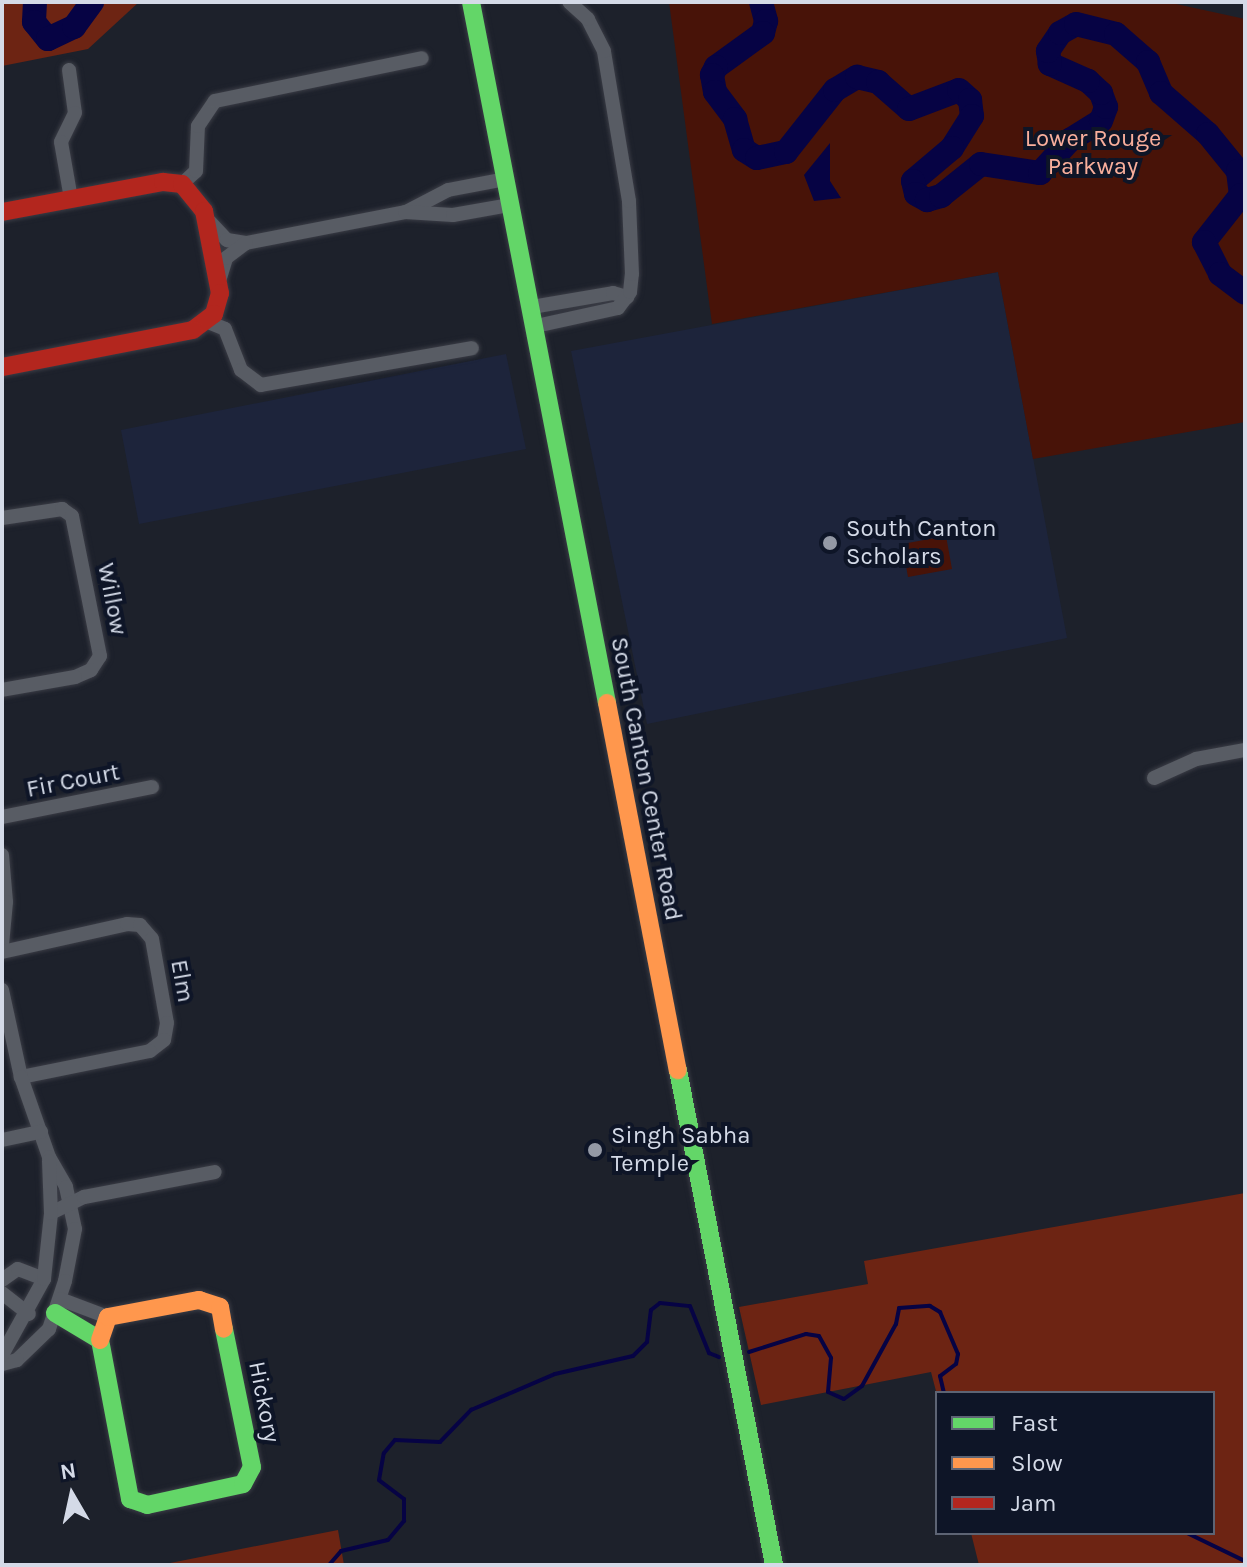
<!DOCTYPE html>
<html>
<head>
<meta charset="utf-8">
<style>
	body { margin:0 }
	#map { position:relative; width:1247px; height:1567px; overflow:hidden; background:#1d212b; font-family:Karla,sans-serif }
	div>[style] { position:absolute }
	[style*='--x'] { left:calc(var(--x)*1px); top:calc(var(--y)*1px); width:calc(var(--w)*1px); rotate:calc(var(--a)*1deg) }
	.built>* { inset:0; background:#1d243b }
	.green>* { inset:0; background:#481308 }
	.forest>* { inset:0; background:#6d2413 }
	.water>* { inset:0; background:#060344 }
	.stream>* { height:4px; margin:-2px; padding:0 2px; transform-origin:2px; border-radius:2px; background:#060344 }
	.river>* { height:24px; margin:-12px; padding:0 12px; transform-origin:12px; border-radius:12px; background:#060344 }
	.roads { filter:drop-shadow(0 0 2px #3a3c45) drop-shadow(0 0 2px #3a3c45) }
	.street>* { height:14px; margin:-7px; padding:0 7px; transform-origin:7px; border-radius:7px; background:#585c64 }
	.fast>* { height:18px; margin:-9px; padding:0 9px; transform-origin:9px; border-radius:9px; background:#63d668 }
	.slow>* { height:18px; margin:-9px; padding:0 9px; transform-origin:9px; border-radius:9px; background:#ff974d }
	.jam>* { height:18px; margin:-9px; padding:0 9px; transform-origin:9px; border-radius:9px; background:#b3261e }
	.dots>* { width:22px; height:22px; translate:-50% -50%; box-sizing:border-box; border:4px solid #0e1527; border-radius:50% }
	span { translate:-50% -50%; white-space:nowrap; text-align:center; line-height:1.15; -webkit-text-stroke:8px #0e1527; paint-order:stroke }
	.park-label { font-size:24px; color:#f9af9c }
	.poi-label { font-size:24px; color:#d4dae7 }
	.left { translate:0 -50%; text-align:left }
	.street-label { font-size:24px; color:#d4dae7 }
	.frame { position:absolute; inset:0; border:4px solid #d4dae7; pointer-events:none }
	.legend { position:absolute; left:935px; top:1391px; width:280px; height:144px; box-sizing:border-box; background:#0e1527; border:2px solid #5d6474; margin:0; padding:10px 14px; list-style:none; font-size:24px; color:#d4dae7 }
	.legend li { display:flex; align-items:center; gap:16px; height:40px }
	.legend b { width:40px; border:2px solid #5d6474 }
	.north { position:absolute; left:32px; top:1455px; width:80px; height:80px; -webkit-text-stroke:6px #0e1527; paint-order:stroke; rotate:351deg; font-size:22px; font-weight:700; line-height:32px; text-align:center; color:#d4dae7 }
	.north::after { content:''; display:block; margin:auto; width:28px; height:36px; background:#d4dae7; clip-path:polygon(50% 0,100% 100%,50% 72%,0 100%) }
</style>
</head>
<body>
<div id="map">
	<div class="built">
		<div style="clip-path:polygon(998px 272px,1067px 638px,647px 724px,571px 351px)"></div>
		<div style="clip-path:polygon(506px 354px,526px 449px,139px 524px,121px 430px)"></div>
	</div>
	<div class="green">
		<div style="clip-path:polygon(669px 2px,1167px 2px,1245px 19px,1245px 422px,1033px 459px,998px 272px,712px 324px)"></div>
		<div style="clip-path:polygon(946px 536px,952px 569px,908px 577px,902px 544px)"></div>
	</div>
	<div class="forest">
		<div style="clip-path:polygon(2px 2px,139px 2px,88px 49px,2px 66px)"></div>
		<div style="clip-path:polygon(1245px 1193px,1245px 1565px,979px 1565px,971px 1533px,1213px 1533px,1213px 1393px,937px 1395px,931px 1372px,761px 1405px,739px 1307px,868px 1284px,864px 1261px)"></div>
		<div style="clip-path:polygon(338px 1530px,344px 1565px,160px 1565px)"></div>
	</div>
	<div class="water">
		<div style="clip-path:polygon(830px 143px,830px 181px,841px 198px,814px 201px,804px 175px)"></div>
	</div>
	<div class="stream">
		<div style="--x:749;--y:1352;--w:60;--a:-17.5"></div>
		<div style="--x:806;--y:1334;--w:13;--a:9"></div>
		<div style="--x:819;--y:1336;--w:25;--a:61"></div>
		<div style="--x:831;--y:1358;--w:34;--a:95"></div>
		<div style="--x:828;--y:1392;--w:17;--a:24"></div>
		<div style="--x:844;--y:1399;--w:22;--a:-36"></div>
		<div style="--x:862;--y:1386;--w:71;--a:-61.3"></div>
		<div style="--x:896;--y:1324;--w:16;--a:-79"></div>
		<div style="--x:899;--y:1308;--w:31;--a:-4"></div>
		<div style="--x:930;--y:1306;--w:12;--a:31"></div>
		<div style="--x:940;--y:1312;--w:46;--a:66.8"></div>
		<div style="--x:958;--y:1354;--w:10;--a:101"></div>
		<div style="--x:956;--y:1364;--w:20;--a:143"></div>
		<div style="--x:940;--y:1376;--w:17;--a:77"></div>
		<div style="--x:1187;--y:1533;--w:64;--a:25.8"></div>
		<div style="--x:329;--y:1565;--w:18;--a:-49"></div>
		<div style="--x:341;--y:1551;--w:48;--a:-13.2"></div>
		<div style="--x:388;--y:1540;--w:25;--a:-50"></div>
		<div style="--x:404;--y:1521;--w:22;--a:-90"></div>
		<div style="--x:404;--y:1499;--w:31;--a:-143"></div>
		<div style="--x:379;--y:1480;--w:27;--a:-80"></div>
		<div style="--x:384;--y:1453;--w:17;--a:-50"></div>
		<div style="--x:395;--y:1440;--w:45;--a:2.5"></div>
		<div style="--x:440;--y:1442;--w:45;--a:-45.9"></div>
		<div style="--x:471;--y:1410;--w:91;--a:-23.2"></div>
		<div style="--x:555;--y:1374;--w:80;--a:-13"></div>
		<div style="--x:633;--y:1356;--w:20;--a:-45"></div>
		<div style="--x:647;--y:1342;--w:32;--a:-83"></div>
		<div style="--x:651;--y:1310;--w:11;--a:-38"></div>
		<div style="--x:660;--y:1303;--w:30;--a:6"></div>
		<div style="--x:690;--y:1306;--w:51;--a:68"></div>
		<div style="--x:709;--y:1353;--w:11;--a:22"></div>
	</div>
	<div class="river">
		<div style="--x:35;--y:2;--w:20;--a:93"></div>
		<div style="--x:34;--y:22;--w:22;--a:51"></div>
		<div style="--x:48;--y:39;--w:29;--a:-25"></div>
		<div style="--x:74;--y:27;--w:31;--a:-54"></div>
		<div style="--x:761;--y:2;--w:20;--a:75"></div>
		<div style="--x:766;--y:21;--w:12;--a:104"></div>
		<div style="--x:763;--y:33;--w:58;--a:144.1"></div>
		<div style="--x:716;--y:67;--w:9;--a:117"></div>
		<div style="--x:712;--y:75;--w:17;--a:80"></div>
		<div style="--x:715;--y:92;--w:34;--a:53"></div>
		<div style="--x:735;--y:119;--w:32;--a:74"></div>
		<div style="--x:744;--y:150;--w:15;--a:32"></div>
		<div style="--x:757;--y:158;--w:30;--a:-12"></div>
		<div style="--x:786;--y:152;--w:79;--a:-51.7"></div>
		<div style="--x:835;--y:90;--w:26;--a:-31"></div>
		<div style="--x:857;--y:77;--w:22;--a:13"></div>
		<div style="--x:878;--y:82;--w:41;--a:41.1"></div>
		<div style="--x:909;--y:109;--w:53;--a:-20.8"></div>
		<div style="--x:959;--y:90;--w:15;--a:42"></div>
		<div style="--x:970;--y:100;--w:16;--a:83"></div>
		<div style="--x:972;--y:116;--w:38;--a:122"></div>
		<div style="--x:952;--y:148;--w:51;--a:139.8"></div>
		<div style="--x:913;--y:181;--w:13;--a:77"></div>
		<div style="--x:916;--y:194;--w:13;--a:29"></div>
		<div style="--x:927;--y:200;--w:15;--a:-16"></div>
		<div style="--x:941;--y:196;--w:51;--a:-38.7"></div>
		<div style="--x:981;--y:164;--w:60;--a:8.7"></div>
		<div style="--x:1040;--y:173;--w:45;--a:-47.7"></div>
		<div style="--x:1070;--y:140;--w:36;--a:-32"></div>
		<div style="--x:1101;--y:121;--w:15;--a:-70"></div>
		<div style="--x:1106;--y:107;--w:15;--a:-110"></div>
		<div style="--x:1101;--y:93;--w:18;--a:-137"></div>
		<div style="--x:1088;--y:81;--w:42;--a:-155.9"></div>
		<div style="--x:1050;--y:64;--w:13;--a:-99"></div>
		<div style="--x:1048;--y:51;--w:22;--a:-56"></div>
		<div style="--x:1060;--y:33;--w:18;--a:-29"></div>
		<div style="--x:1076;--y:24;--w:41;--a:14"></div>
		<div style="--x:1116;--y:34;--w:43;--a:41.2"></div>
		<div style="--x:1148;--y:62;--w:34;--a:67"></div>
		<div style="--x:1161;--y:93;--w:62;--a:41.1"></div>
		<div style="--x:1208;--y:134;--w:48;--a:51"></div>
		<div style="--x:1238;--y:171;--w:24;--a:83"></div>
		<div style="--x:1241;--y:195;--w:60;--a:128.2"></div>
		<div style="--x:1204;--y:242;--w:36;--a:63"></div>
		<div style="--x:1220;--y:274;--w:31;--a:37"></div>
	</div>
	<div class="roads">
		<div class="street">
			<div style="--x:69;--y:70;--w:43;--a:82.1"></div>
			<div style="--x:75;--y:113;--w:32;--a:116"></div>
			<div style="--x:61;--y:142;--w:58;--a:80"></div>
			<div style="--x:182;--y:184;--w:19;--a:-43"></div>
			<div style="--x:196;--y:171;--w:45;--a:-87.5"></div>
			<div style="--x:198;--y:126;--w:30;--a:-56"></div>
			<div style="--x:215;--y:101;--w:211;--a:-11.7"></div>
			<div style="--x:408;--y:211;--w:45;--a:-27.7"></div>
			<div style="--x:448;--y:190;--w:58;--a:-10.9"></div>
			<div style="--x:210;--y:222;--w:25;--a:47"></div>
			<div style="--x:227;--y:240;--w:19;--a:9"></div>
			<div style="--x:246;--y:243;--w:162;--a:-11"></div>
			<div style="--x:405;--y:212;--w:48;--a:3.6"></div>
			<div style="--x:453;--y:215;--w:58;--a:-10"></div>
			<div style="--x:220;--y:278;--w:21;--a:-73"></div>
			<div style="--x:226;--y:258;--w:25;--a:-37"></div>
			<div style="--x:532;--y:307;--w:82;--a:-9.8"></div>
			<div style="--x:613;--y:293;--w:15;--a:16"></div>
			<div style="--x:208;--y:322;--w:18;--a:22"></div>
			<div style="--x:225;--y:329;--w:44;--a:68.7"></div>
			<div style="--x:241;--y:370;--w:25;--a:37"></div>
			<div style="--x:261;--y:385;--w:214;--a:-9.9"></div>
			<div style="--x:536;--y:326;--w:84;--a:-12.4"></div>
			<div style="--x:618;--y:308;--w:20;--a:-53"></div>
			<div style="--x:630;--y:292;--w:18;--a:-84"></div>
			<div style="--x:632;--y:274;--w:73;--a:-92.4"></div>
			<div style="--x:629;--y:201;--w:152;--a:-99.5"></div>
			<div style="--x:604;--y:51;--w:36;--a:-117"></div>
			<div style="--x:588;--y:19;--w:25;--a:-138"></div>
			<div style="--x:2;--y:518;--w:61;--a:-8.5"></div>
			<div style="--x:62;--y:509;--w:12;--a:35"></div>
			<div style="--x:72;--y:516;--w:143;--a:78.7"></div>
			<div style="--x:100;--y:656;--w:17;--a:123"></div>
			<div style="--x:91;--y:670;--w:17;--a:156"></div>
			<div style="--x:75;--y:677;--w:74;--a:169.9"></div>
			<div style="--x:1154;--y:778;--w:46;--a:-24.3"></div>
			<div style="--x:1196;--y:759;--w:50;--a:-10.4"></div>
			<div style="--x:2;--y:817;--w:153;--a:-11.3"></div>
			<div style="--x:2;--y:855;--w:47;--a:85.1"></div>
			<div style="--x:6;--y:902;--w:43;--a:95.3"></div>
			<div style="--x:2;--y:952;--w:128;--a:-12.6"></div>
			<div style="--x:127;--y:924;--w:13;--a:4"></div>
			<div style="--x:140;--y:925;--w:18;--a:49"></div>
			<div style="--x:152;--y:939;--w:85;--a:79.9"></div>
			<div style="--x:167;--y:1023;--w:17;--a:100"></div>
			<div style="--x:164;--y:1040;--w:18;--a:142"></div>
			<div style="--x:150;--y:1051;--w:132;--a:168.6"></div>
			<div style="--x:2;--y:990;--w:89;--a:77.7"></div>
			<div style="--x:21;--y:1077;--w:85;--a:70.7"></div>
			<div style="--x:49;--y:1157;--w:34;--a:60"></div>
			<div style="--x:66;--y:1187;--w:43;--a:77.9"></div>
			<div style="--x:75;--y:1229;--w:53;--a:100.9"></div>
			<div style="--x:65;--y:1281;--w:51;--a:108.4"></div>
			<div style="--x:49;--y:1329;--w:45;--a:135.9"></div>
			<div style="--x:17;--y:1360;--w:16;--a:165"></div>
			<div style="--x:2;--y:1140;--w:40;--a:-12"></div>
			<div style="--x:51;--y:1213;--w:37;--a:-26"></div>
			<div style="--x:84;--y:1197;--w:133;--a:-10.8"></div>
			<div style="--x:2;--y:1280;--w:19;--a:-35"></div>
			<div style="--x:18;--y:1269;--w:28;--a:21"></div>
			<div style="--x:2;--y:1293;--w:34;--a:38"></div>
			<div style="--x:60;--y:1299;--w:51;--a:20.6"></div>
			<div style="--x:2;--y:1355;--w:87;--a:-61.1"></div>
			<div style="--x:44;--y:1279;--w:66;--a:-83.9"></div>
			<div style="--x:51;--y:1213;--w:52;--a:-92.2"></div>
		</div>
		<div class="fast">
			<div style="--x:471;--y:2;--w:714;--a:79.02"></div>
			<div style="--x:678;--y:1070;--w:504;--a:79.02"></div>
			<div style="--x:55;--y:1313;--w:52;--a:31"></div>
			<div style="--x:100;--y:1340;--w:162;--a:79.3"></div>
			<div style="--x:130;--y:1499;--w:18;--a:19"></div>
			<div style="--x:147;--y:1505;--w:98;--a:-12.3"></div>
			<div style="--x:243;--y:1484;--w:19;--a:-62"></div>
			<div style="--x:252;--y:1467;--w:141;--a:-101.5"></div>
		</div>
		<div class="slow">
			<div style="--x:607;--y:703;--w:374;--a:79.1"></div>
			<div style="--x:100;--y:1340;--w:24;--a:-71"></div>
			<div style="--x:108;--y:1317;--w:93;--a:-10.6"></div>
			<div style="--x:199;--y:1300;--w:22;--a:18"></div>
			<div style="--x:220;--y:1307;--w:22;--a:80"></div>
		</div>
		<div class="jam">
			<div style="--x:2;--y:212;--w:164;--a:-10.6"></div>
			<div style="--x:163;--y:182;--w:19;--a:6"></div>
			<div style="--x:182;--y:184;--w:35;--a:51"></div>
			<div style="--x:204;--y:211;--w:84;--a:79"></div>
			<div style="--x:220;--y:293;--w:22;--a:106"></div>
			<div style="--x:214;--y:314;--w:26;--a:143"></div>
			<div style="--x:193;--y:330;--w:195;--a:169"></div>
		</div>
	</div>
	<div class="dots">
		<div style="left:830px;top:543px;background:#9499a5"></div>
		<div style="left:595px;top:1150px;background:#9499a5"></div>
	</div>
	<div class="park-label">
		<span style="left:1093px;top:153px">Lower Rouge<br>Parkway</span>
	</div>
	<div class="poi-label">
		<span class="left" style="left:846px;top:543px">South Canton<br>Scholars</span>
		<span class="left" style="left:611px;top:1150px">Singh Sabha<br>Temple</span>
	</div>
	<div class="street-label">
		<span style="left:112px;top:599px;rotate:79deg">Willow</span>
		<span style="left:646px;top:779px;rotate:79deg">South Canton Center Road</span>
		<span style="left:73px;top:781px;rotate:-11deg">Fir Court</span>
		<span style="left:182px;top:981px;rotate:80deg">Elm</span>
		<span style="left:264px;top:1402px;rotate:79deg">Hickory</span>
	</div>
	<div class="frame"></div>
	<ul class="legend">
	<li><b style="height:10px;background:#63d668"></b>Fast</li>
	<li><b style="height:10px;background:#ff974d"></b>Slow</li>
	<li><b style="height:10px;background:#b3261e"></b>Jam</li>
	</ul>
	<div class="north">N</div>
</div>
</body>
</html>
